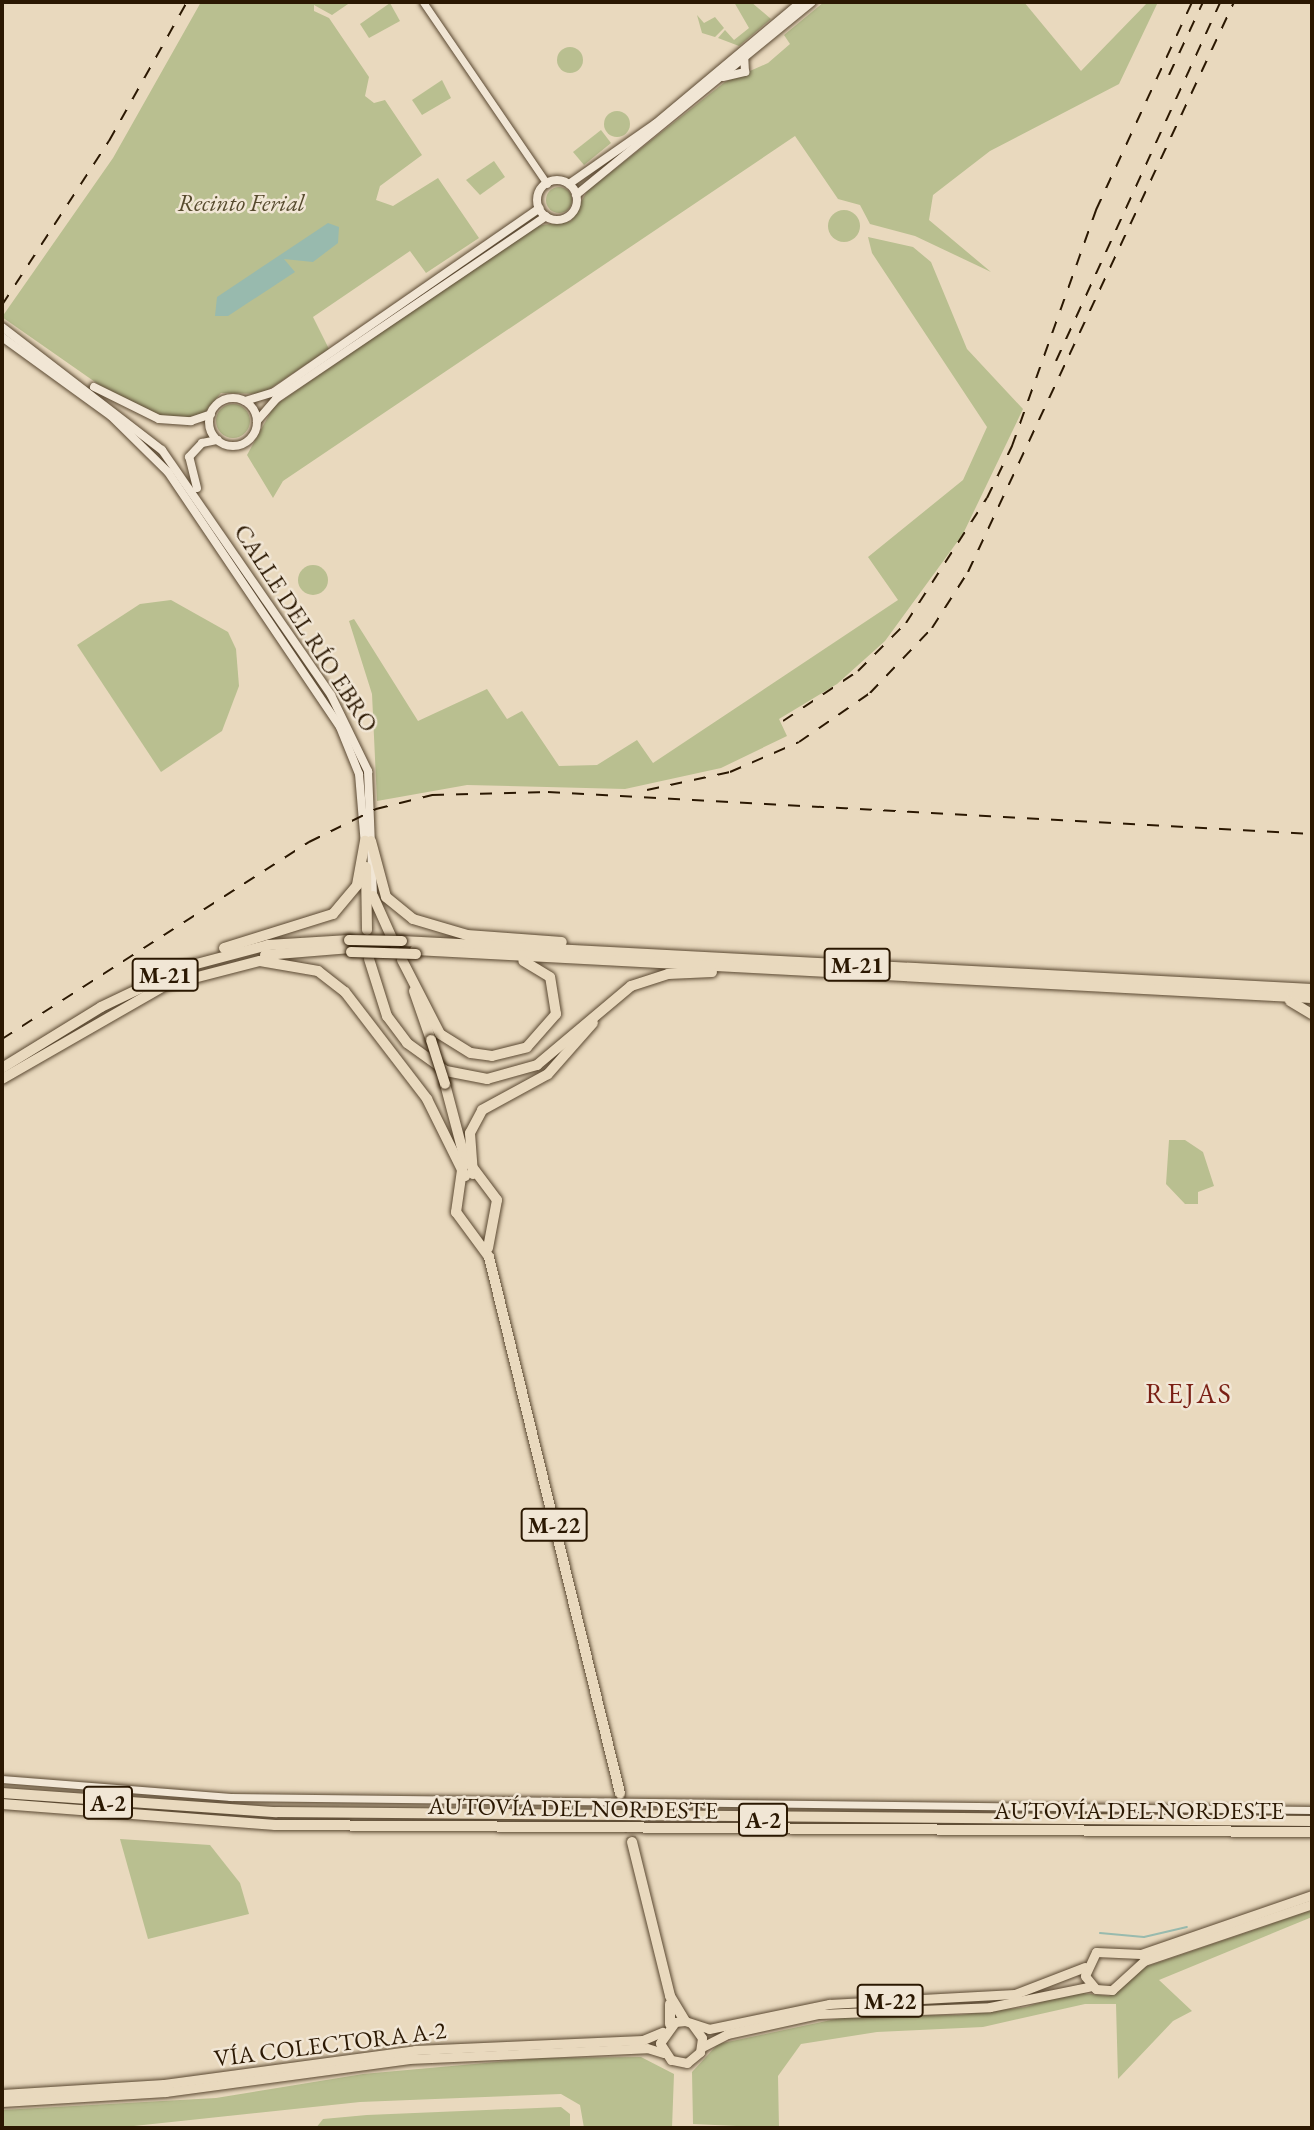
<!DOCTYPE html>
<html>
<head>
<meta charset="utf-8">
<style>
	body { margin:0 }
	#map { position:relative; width:1314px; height:2130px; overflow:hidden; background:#e9d9be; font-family:"EB Garamond",serif }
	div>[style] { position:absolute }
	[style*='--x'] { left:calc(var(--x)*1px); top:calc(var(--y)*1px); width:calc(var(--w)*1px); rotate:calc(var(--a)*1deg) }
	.green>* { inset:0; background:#b9bf90 }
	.round { border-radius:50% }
	.water>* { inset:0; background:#98baae }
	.stream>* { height:2px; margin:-1px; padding:0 1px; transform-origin:1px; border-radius:1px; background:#98baae }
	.trunk-tunnel>* { height:10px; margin-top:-5px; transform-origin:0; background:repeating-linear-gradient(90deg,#c3b298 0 10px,transparent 0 15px) }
	.roads { filter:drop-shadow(0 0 2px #5a4831) drop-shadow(0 0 2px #5a4831) }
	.tertiary>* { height:7px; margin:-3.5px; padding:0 3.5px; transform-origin:3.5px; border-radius:3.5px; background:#f1e6d5 }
	.secondary>* { height:8px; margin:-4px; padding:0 4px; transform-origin:4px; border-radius:4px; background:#f1e6d5 }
	.secondary>.ring { margin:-4px; padding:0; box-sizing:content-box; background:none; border:8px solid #f1e6d5; border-radius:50% }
	.primary>* { height:9px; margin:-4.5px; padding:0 4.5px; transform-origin:4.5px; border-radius:4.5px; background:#e9d9be }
	.trunk>* { height:10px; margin:-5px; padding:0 5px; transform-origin:5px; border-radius:5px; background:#e9d9be }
	.motorway>* { height:10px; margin:-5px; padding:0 5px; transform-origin:5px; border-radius:5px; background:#e9d9be }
	.rail>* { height:2px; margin-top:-1px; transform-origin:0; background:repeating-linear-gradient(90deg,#2b1802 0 12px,transparent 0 24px) }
	.bridges { filter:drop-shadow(0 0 2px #2b1802) drop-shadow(0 0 2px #2b1802) }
	.trunk-bridge>* { height:10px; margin:-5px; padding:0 5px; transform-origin:5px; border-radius:5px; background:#e9d9be }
	.motorway-bridge>* { height:10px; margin:-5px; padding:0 5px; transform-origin:5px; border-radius:5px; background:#e9d9be }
	span { translate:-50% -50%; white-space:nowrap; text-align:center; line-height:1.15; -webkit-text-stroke:5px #f1e6d5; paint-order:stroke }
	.shield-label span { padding:2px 5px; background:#f1e6d5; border:2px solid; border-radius:5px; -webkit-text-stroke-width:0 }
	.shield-label { font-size:23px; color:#2b1802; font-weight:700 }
	.park-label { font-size:24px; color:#564a2d; font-style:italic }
	.street-label { font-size:24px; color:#2b1802 }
	.quarter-label { font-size:28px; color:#7a1f14; letter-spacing:2px }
	.frame { position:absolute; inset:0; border:4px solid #2b1802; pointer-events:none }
</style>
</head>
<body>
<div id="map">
	<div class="green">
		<div style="clip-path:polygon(201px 2px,351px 2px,332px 15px,314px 5px,314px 11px,329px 18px,369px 77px,365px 96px,374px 103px,385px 100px,422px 155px,380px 186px,376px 200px,393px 206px,438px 178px,479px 238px,426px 273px,410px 251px,313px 317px,329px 349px,262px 394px,221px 393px,204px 413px,185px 418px,156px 415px,118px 398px,2px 317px,113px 158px)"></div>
		<div style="clip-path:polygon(734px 2px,751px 2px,771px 19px,739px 46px,718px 38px,725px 30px,734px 40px,749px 28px)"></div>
		<div style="clip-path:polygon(824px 2px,1024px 2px,1081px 71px,1148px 2px,1158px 2px,1119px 84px,990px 151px,933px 195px,929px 220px,991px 272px,915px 236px,870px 224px,860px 205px,838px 199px,795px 136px,283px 481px,273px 498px,247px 455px,274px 406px,536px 226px,571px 221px,587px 191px,725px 82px,768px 63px,790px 44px,784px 35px)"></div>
		<div style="clip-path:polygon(390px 3px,400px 21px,369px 38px,360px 24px)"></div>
		<div style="clip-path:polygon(697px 15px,704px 23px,715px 17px,724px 28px,715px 37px,702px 33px)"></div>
		<div class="round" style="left:557px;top:47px;width:26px;height:26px"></div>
		<div style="clip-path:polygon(442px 80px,451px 98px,422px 115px,412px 100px)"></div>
		<div class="round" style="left:604px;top:111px;width:26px;height:26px"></div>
		<div style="clip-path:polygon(601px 130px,611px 143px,584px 165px,573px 152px)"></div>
		<div style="clip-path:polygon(494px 161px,505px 177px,480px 195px,466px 180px)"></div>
		<div class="round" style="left:546px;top:187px;width:26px;height:26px"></div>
		<div class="round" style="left:828px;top:210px;width:32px;height:32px"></div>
		<div style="clip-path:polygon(868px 237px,913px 247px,931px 262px,967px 349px,1023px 409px,963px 534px,885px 641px,837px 684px,779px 719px,787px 736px,721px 768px,625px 789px,467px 785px,377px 801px,372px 694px,349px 621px,354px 619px,418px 721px,487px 689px,507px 719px,522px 711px,559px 766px,597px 765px,637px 740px,653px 763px,898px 600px,868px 557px,963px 480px,987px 427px,872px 253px)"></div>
		<div class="round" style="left:216px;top:404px;width:34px;height:34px"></div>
		<div class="round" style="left:298px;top:565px;width:30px;height:30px"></div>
		<div style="clip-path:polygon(171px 600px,228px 632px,236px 649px,239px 686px,222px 731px,161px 772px,77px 645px,140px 604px)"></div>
		<div style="clip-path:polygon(1169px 1140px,1185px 1140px,1203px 1152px,1214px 1186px,1198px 1192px,1198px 1204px,1185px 1204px,1166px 1184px)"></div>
		<div style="clip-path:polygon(120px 1839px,210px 1845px,240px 1883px,249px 1914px,148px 1939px)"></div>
		<div style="clip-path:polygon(1312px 1910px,1312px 1917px,1159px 1980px,1192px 2011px,1173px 2021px,1118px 2079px,1116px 2004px,1085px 2004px,983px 2027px,877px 2032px,801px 2044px,778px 2076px,779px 2128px,693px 2124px,692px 2072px,718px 2044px,850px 2016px,960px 2015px,1026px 2007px,1073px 1992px,1109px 1996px,1142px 1968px)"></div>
		<div style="clip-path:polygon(641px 2057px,674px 2074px,672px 2128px,584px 2128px,580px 2105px,561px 2094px,360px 2102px,115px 2128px,2px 2128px,2px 2110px,216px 2098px,363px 2074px,541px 2058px)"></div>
		<div style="clip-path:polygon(561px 2107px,570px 2114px,570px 2128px,316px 2128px,323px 2119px,367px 2115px)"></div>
	</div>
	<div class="water">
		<div style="clip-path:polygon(328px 223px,339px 227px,338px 243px,313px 262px,284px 259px,295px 272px,228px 316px,215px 316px,217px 297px)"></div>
	</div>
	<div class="stream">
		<div style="--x:1100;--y:1933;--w:44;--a:5.2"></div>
		<div style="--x:1144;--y:1937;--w:44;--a:-13.1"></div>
	</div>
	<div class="trunk-tunnel">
		<div style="--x:620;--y:1793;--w:50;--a:76.2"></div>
	</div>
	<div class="roads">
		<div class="tertiary">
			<div style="--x:423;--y:2;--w:220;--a:55.7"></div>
			<div style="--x:2;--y:1779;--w:229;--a:4.5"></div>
			<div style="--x:230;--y:1797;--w:1082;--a:0.69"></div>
		</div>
		<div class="secondary">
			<div style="--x:723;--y:77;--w:23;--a:-13"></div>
			<div style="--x:745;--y:72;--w:18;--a:-93"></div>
			<div class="ring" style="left:537px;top:180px;width:32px;height:32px"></div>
			<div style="--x:569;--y:184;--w:105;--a:-34.9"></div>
			<div style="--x:655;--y:124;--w:190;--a:-39.9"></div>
			<div style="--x:576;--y:195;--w:305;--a:-39.3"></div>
			<div style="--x:2;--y:327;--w:202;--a:37.6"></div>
			<div style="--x:162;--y:450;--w:298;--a:55.4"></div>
			<div style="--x:331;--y:695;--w:85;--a:64"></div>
			<div style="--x:368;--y:771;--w:125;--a:87.7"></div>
			<div style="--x:2;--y:337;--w:135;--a:35.9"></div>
			<div style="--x:111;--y:416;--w:80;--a:44.5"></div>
			<div style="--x:168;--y:472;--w:308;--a:56"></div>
			<div style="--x:340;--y:727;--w:51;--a:68"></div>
			<div style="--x:359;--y:774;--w:71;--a:85.2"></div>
			<div style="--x:94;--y:387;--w:72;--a:26.2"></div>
			<div style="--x:159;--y:419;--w:32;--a:4"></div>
			<div style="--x:191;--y:421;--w:21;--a:-19"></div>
			<div class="ring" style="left:209px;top:398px;width:40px;height:40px"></div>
			<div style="--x:245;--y:401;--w:30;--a:-17"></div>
			<div style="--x:274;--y:392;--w:323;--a:-34.7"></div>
			<div style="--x:257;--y:421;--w:29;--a:-49"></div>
			<div style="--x:276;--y:399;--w:326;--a:-34.1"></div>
			<div style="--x:197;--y:488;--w:32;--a:-104"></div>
			<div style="--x:189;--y:457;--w:19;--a:-47"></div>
			<div style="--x:202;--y:443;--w:16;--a:-11"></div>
		</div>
		<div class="primary">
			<div style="--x:1312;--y:1895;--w:181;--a:161"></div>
			<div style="--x:1141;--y:1954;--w:45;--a:-177.5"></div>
			<div style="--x:1096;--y:1952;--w:26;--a:115"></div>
			<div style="--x:1085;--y:1976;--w:17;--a:50"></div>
			<div style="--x:1096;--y:1989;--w:16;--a:4"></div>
			<div style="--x:1112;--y:1990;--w:43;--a:-42.2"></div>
			<div style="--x:1144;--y:1961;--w:177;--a:-18.7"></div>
			<div style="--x:692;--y:2024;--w:17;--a:54"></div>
			<div style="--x:702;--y:2038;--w:14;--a:98"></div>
			<div style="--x:700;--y:2052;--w:17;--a:140"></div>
			<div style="--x:687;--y:2063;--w:16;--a:-169"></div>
			<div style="--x:671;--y:2060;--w:20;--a:-123"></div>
			<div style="--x:660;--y:2043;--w:26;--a:-54"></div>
			<div style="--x:675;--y:2022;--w:10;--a:-6"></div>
			<div style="--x:685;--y:2021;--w:25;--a:18"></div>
			<div style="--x:709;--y:2029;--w:123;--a:-11.8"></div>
			<div style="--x:829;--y:2004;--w:186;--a:-3.1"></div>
			<div style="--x:1015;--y:1994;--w:75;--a:-21.1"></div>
			<div style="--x:702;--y:2047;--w:28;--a:-27"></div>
			<div style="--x:727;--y:2034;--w:94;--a:-12.3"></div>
			<div style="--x:819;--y:2014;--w:171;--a:-2.3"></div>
			<div style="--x:990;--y:2007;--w:104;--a:-11.6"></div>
			<div style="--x:2;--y:2094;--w:162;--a:-3.5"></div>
			<div style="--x:164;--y:2084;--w:253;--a:-7.7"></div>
			<div style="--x:415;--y:2050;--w:228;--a:-2.5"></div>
			<div style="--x:643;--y:2040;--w:21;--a:-23"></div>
			<div style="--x:2;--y:2102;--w:164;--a:-3.5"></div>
			<div style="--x:166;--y:2092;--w:245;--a:-7.7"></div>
			<div style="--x:409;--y:2059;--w:238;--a:-2.6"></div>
			<div style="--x:647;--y:2048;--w:17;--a:17"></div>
		</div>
		<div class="trunk">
			<div style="--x:373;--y:896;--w:54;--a:65.8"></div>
			<div style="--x:414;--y:991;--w:52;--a:70.9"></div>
			<div style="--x:445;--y:1084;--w:74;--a:75.2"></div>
			<div style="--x:464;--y:1156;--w:55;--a:53.1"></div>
			<div style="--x:497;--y:1200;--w:49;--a:100.6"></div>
			<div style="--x:464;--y:1156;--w:57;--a:98.1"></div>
			<div style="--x:456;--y:1212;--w:56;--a:53.7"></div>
			<div style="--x:489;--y:1257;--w:552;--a:76.27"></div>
			<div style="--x:632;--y:1842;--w:159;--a:76.1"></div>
			<div style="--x:670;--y:1996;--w:29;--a:59"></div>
			<div style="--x:670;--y:2024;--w:20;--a:-90"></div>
		</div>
		<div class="motorway">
			<div style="--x:371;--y:841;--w:58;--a:75"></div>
			<div style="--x:386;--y:897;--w:35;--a:39"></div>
			<div style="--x:413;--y:919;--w:56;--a:16.5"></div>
			<div style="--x:467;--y:935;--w:95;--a:4.2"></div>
			<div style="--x:366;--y:867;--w:63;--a:89.1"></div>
			<div style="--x:402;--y:941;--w:911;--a:3.02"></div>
			<div style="--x:224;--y:948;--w:114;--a:-17.3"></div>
			<div style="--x:333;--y:914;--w:38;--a:-50"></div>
			<div style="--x:357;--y:885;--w:45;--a:-79.7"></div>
			<div style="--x:415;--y:950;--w:898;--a:3.06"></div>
			<div style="--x:265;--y:955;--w:86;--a:-4.7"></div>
			<div style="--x:369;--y:959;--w:60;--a:72.5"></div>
			<div style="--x:387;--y:1016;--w:34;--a:53"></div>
			<div style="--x:407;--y:1043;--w:48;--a:35.7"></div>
			<div style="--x:446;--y:1071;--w:42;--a:11"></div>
			<div style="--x:487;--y:1079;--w:52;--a:-15.6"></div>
			<div style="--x:537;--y:1065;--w:123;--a:-40"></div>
			<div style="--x:631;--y:986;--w:39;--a:-18"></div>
			<div style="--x:668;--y:974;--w:44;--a:-2.6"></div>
			<div style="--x:402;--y:960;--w:83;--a:62.8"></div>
			<div style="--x:440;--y:1034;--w:36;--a:32"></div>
			<div style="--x:471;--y:1053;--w:21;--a:8"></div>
			<div style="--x:492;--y:1056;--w:36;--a:-14"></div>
			<div style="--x:527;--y:1047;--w:44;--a:-48.7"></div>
			<div style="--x:556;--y:1014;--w:37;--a:-99"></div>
			<div style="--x:550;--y:977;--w:31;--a:-149"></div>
			<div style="--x:163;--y:986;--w:100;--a:-14.5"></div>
			<div style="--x:260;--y:961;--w:59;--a:9.8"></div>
			<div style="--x:318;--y:971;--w:34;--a:38"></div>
			<div style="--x:345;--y:992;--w:135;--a:52.5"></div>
			<div style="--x:427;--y:1099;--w:86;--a:63.7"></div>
			<div style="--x:1290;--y:1001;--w:26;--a:31"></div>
			<div style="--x:2;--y:1068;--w:116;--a:-31.6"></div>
			<div style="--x:101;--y:1007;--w:93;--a:-25.5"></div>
			<div style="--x:185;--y:967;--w:86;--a:-14.8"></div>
			<div style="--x:268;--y:945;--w:81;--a:-3.5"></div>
			<div style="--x:2;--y:1079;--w:193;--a:-29.9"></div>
			<div style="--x:473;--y:1174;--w:41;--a:-94.2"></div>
			<div style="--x:470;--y:1133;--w:26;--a:-62"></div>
			<div style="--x:482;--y:1110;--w:75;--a:-28.6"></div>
			<div style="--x:548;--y:1074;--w:68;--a:-48.6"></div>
			<div style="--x:2;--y:1793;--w:275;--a:4"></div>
			<div style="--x:276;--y:1812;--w:1036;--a:0.5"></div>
			<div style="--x:2;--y:1804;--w:274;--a:4.4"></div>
			<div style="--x:275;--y:1825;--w:1037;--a:0.39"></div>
		</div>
	</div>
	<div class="rail">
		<div style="--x:1169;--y:75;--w:81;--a:-65"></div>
		<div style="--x:1312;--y:244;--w:72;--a:90"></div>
		<div style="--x:2;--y:305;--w:196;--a:-56.9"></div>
		<div style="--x:109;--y:141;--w:159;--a:-60.7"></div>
		<div style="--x:1056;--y:361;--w:395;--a:-65.4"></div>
		<div style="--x:783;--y:721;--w:90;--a:-33.7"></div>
		<div style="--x:858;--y:671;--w:68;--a:-45"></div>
		<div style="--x:906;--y:623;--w:149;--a:-57.1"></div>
		<div style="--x:987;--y:498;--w:58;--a:-64.3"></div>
		<div style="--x:1012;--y:446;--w:251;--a:-70.4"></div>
		<div style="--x:1096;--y:210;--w:229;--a:-65.2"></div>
		<div style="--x:647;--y:790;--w:85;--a:-12.2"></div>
		<div style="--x:730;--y:772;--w:75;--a:-23.5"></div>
		<div style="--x:799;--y:742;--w:86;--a:-34.6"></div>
		<div style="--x:870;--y:693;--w:90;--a:-46.4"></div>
		<div style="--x:932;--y:628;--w:67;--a:-57.3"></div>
		<div style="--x:968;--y:572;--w:629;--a:-64.98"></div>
		<div style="--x:2;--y:1039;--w:365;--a:-32.7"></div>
		<div style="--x:309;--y:842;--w:75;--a:-26.2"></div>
		<div style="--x:376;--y:809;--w:58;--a:-14"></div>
		<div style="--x:432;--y:795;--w:116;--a:-1.5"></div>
		<div style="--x:548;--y:792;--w:765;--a:3.15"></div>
	</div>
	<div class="bridges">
		<div class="trunk-bridge">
			<div style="--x:431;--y:1040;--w:46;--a:72.3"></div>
		</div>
		<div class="motorway-bridge">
			<div style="--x:349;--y:940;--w:53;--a:1.1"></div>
			<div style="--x:351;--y:952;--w:65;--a:1.8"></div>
		</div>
	</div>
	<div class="shield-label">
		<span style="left:857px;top:965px">M-21</span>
		<span style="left:165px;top:975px">M-21</span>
		<span style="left:554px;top:1525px">M-22</span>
		<span style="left:108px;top:1803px">A-2</span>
		<span style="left:763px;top:1820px">A-2</span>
		<span style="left:890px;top:2001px">M-22</span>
	</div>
	<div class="park-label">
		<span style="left:241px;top:203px">Recinto Ferial</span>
	</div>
	<div class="street-label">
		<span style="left:306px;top:628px;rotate:57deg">CALLE DEL RÍO EBRO</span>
		<span style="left:573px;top:1808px;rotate:1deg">AUTOVÍA DEL NORDESTE</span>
		<span style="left:1139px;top:1811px">AUTOVÍA DEL NORDESTE</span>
		<span style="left:330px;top:2044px;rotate:-7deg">VÍA COLECTORA A-2</span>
	</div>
	<div class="quarter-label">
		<span style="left:1189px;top:1393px">REJAS</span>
	</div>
	<div class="frame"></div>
</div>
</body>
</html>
